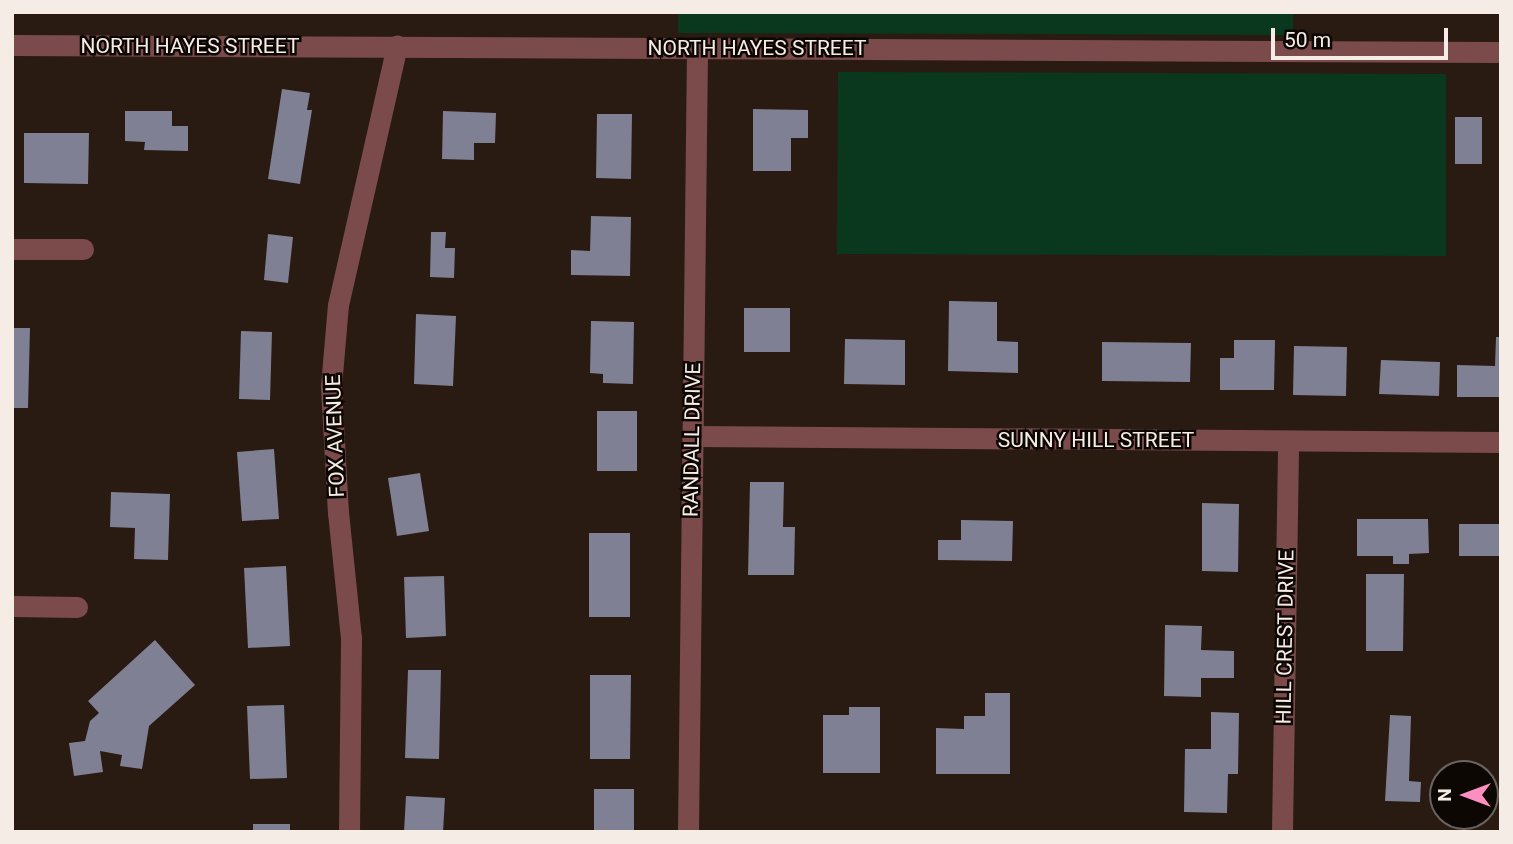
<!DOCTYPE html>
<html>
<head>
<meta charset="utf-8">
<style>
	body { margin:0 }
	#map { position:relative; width:1513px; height:844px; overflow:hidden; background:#291a12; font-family:Roboto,sans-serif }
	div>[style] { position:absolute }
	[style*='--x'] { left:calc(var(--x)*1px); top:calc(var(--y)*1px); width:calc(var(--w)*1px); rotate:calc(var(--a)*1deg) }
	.green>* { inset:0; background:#0a381e }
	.building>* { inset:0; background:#7f8093 }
	.minor>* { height:21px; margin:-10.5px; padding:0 10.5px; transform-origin:10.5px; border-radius:10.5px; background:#7b4b4c }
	span { translate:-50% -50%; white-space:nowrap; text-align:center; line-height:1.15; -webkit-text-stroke:5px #0d0704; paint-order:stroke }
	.street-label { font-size:21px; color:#f6ece6 }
	.frame { position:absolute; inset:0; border:14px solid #f6ece6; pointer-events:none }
	.north { position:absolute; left:1429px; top:760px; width:70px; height:70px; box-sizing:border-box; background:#0d0704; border:2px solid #6a635e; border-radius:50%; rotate:270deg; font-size:19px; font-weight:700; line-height:28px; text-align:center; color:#f6ece6 }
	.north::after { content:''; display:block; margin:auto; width:24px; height:32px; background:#fd8ec0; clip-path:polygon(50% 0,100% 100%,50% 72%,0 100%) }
	.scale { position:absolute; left:1271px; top:28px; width:177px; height:32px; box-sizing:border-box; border:4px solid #f6ece6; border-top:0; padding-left:9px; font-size:21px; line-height:24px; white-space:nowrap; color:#f6ece6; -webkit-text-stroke:5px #0d0704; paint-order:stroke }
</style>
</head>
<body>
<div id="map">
	<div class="green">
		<div style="clip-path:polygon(678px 12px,1293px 12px,1293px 35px,678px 33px)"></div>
		<div style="clip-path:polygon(838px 72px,1446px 74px,1446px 256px,837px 254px)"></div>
	</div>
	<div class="building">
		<div style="clip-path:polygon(282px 89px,310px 93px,307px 110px,312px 110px,300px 184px,268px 179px)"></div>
		<div style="clip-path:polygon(753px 109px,808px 110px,808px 138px,791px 138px,791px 171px,753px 171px)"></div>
		<div style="clip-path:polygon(125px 111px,172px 111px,172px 126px,188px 126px,188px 151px,144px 150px,145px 142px,125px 141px)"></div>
		<div style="clip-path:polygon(443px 111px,496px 113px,495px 143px,474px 143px,474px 160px,442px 159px)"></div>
		<div style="clip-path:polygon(597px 114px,632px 114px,631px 179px,596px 178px)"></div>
		<div style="clip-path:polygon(1455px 117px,1482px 117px,1482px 164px,1455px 164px)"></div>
		<div style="clip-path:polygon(24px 133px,89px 133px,88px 184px,24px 183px)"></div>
		<div style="clip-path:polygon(591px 216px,631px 217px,630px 276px,571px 275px,571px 250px,590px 251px)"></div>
		<div style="clip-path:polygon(431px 232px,446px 232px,445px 248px,455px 248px,454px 278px,430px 277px)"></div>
		<div style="clip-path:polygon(268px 234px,293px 237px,288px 283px,264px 280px)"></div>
		<div style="clip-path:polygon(949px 301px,997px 302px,997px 341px,1018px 342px,1018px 373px,948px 371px)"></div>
		<div style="clip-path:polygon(744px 308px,790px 308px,790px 352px,744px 352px)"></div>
		<div style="clip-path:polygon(416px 314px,456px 316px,453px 386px,414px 384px)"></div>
		<div style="clip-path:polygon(591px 321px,634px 322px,633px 384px,603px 383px,603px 374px,590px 373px)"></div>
		<div style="clip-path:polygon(12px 328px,30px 328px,28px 408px,12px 408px)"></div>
		<div style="clip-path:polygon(241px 331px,272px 332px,270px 400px,239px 399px)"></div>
		<div style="clip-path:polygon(1496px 337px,1501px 337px,1501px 397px,1457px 397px,1457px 365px,1495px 366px)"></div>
		<div style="clip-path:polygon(845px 339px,905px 340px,905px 385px,844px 384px)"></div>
		<div style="clip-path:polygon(1234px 340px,1275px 340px,1274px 390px,1220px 390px,1220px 358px,1234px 358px)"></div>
		<div style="clip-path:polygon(1102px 342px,1191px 343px,1190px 382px,1102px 381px)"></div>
		<div style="clip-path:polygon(1294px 346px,1347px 347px,1346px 396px,1293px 395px)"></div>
		<div style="clip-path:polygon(1381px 360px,1440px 362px,1439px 396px,1379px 394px)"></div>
		<div style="clip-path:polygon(597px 411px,637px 411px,637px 471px,597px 471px)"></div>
		<div style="clip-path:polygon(274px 449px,279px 519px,242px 521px,237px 452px)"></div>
		<div style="clip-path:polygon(420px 473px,429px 531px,397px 536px,388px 478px)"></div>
		<div style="clip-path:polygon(750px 482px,784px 482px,783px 527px,795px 527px,794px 575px,748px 575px)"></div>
		<div style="clip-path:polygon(111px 492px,170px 494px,168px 560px,134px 559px,135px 528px,110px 527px)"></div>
		<div style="clip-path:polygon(1202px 503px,1239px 504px,1238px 572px,1202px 571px)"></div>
		<div style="clip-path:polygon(1357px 519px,1428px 519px,1429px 553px,1409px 554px,1409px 564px,1393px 564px,1393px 556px,1357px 556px)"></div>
		<div style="clip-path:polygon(961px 520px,1013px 521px,1012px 561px,938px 560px,938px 540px,961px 540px)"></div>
		<div style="clip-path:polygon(1459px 524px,1501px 524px,1501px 556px,1459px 556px)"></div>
		<div style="clip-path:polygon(589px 533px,630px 533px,630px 617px,589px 617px)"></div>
		<div style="clip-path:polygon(286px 566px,290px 646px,248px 648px,244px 568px)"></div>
		<div style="clip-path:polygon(1366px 574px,1404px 574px,1403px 651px,1366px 651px)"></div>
		<div style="clip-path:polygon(444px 576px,446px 636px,406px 638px,404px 577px)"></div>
		<div style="clip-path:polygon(1165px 625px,1202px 626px,1201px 650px,1234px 651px,1234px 678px,1201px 678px,1201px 697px,1164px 696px)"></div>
		<div style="clip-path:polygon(155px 640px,195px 685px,149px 726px,142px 769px,120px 766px,122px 755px,100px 751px,103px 772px,74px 776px,69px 743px,85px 741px,90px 721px,99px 713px,88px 701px)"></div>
		<div style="clip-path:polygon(408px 670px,441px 670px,439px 759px,405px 758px)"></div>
		<div style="clip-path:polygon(590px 675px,631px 675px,630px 759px,590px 759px)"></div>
		<div style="clip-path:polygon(985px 693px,1010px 693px,1010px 774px,936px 774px,936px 728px,964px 729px,964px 716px,985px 716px)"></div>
		<div style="clip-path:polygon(284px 705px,287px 778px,250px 779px,247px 706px)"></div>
		<div style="clip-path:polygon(849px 707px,880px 707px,880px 773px,823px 773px,823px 715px,849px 715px)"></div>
		<div style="clip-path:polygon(1211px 712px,1239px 713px,1238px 774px,1228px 774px,1227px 813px,1184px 812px,1185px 749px,1211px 749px)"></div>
		<div style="clip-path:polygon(1390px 715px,1411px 716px,1409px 781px,1421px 782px,1420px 802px,1385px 801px)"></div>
		<div style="clip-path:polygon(594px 789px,634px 789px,634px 832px,594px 832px)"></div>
		<div style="clip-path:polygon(406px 796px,445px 798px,443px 832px,404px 832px)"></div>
		<div style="clip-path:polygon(253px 824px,290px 824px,290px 832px,253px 832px)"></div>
	</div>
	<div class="minor">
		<div style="--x:12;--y:45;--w:1489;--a:0.27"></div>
		<div style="--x:12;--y:249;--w:71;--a:0"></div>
		<div style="--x:692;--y:436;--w:809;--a:0.42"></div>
		<div style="--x:12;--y:606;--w:65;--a:0.9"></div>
		<div style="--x:349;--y:832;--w:194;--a:-89.4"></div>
		<div style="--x:351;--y:638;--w:126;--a:-95.9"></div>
		<div style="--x:338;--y:513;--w:127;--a:-93.2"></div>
		<div style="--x:331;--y:386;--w:81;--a:-85.1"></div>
		<div style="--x:338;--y:305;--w:266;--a:-77.2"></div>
		<div style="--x:688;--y:832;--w:784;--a:-89.34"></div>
		<div style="--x:1282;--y:832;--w:390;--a:-89.1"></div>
	</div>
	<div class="street-label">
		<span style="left:190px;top:46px">NORTH HAYES STREET</span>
		<span style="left:757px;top:48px">NORTH HAYES STREET</span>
		<span style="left:335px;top:436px;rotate:-92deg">FOX AVENUE</span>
		<span style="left:692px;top:440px;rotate:-89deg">RANDALL DRIVE</span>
		<span style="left:1096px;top:440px">SUNNY HILL STREET</span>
		<span style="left:1285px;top:637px;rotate:-89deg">HILL CREST DRIVE</span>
	</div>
	<div class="frame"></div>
	<div class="north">N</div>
	<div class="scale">50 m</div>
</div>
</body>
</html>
